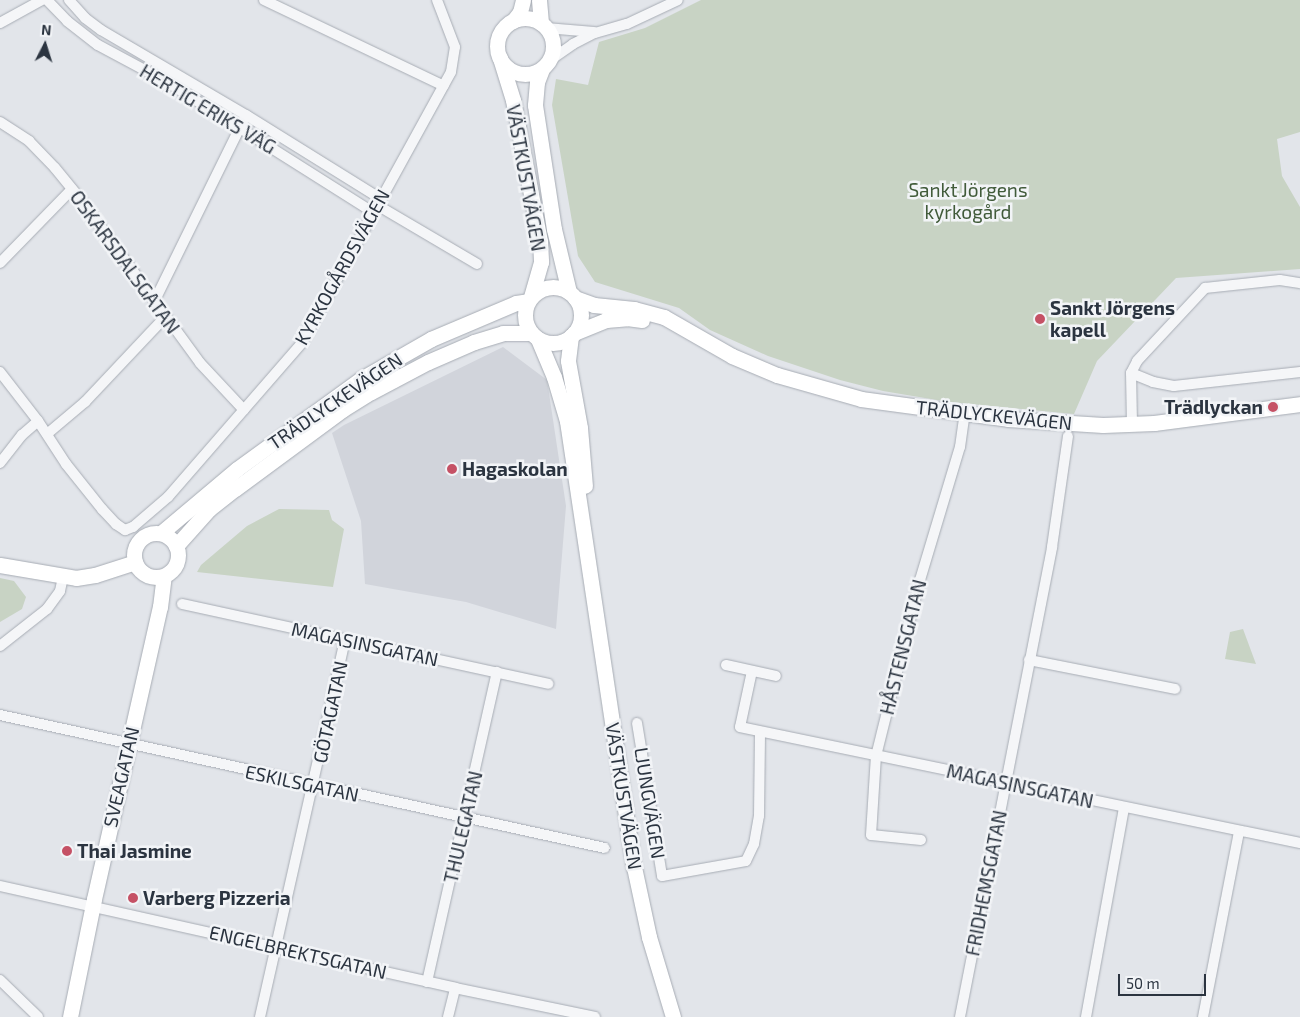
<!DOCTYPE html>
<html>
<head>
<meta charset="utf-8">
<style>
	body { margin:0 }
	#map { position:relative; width:1300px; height:1017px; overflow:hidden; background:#e2e5ea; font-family:"Exo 2",sans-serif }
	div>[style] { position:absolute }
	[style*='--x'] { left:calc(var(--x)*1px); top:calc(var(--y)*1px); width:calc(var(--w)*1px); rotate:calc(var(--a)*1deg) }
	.built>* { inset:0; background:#d1d4db }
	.green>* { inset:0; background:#c8d3c4 }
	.roads { filter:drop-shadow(0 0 1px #a7acb4) drop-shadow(0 0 1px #a7acb4) }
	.street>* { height:10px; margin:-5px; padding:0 5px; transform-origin:5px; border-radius:5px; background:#f5f6f8 }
	.secondary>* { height:15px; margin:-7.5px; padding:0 7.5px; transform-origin:7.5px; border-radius:7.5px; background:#fff }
	.secondary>.ring { margin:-7.5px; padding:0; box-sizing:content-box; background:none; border:15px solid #fff; border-radius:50% }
	.dots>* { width:14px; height:14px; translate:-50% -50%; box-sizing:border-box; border:2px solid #f2f4f7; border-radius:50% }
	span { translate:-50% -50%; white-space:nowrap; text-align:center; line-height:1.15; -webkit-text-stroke:5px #f2f4f7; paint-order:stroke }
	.street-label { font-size:19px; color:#2b3440 }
	.park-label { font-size:19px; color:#415b3a }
	.poi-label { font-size:19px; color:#2b3440; font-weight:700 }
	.left { translate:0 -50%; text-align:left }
	.right { translate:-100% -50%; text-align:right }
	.north { position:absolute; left:20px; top:20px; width:50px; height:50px; -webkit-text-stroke:4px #f2f4f7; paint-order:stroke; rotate:5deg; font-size:14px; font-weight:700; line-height:20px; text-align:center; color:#2b3440 }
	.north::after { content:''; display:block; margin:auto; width:18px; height:22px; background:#2b3440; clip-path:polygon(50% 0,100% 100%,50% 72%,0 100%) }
	.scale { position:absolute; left:1118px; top:974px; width:88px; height:22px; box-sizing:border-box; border:2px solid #2b3440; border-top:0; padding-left:6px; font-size:15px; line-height:18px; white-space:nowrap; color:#2b3440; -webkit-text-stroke:4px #f2f4f7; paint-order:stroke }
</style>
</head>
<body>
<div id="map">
	<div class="built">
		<div style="clip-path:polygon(503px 347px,547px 380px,566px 506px,556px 629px,466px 602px,365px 584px,361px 521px,332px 433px,344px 425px)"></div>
	</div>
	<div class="green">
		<div style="clip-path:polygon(701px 0,1300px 0,1300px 132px,1277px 139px,1282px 176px,1300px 207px,1300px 269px,1176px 278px,1097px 361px,1074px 414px,949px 402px,883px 391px,840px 380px,768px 356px,710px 330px,679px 308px,595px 282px,578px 256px,552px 105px,556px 79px,588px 85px,599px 42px,645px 28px)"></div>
		<div style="clip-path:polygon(279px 509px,329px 510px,332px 520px,344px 529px,333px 587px,197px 572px,201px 565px,247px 526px)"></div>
		<div style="clip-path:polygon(0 578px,14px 581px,26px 597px,22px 609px,0 622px)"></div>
		<div style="clip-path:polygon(1243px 629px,1253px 656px,1256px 664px,1225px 659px,1230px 632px)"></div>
	</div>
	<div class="roads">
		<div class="street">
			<div style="--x:47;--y:0;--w:29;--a:46"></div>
			<div style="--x:67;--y:21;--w:39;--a:38"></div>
			<div style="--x:98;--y:45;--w:78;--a:28.2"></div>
			<div style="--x:167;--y:82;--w:244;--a:32.3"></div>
			<div style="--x:69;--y:0;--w:24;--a:48"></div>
			<div style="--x:85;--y:18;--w:20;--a:37"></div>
			<div style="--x:101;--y:30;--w:168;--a:30.4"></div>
			<div style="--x:246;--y:115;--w:159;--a:31.9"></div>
			<div style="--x:264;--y:0;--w:199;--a:25.5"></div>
			<div style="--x:0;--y:23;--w:48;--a:-28.7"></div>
			<div style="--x:546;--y:28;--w:48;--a:4.8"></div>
			<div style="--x:549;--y:61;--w:29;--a:-35"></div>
			<div style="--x:573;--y:44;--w:25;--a:-27"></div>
			<div style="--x:595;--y:33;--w:33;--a:-16"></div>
			<div style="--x:627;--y:24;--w:56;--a:-25.2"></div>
			<div style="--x:0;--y:122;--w:35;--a:33"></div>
			<div style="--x:29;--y:141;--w:37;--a:46"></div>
			<div style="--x:55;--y:168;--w:43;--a:50.7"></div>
			<div style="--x:82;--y:201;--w:200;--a:53.9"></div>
			<div style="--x:200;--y:363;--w:64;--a:46.9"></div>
			<div style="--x:377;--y:205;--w:116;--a:30.5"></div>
			<div style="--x:0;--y:263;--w:103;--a:-45.8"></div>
			<div style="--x:154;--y:302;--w:202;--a:-63.8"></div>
			<div style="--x:0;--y:372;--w:62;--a:52.2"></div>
			<div style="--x:38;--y:421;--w:51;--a:56.9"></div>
			<div style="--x:66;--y:464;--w:58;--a:51.3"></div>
			<div style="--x:102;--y:509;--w:21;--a:47"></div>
			<div style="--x:116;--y:524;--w:11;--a:34"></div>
			<div style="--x:125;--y:530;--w:9;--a:-21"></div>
			<div style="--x:133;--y:527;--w:46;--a:-40.6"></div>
			<div style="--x:168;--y:497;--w:204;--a:-49"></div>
			<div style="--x:302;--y:343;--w:309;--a:-61.2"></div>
			<div style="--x:451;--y:72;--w:25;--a:-81"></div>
			<div style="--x:455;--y:47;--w:50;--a:-111"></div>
			<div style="--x:1131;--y:373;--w:24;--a:22"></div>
			<div style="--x:1153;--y:382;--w:21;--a:11"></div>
			<div style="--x:1174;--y:386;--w:127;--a:-6.3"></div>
			<div style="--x:1132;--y:424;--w:51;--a:-91.1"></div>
			<div style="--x:1131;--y:373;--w:13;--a:-63"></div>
			<div style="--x:1137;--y:361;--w:100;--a:-47"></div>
			<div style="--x:1205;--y:288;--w:75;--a:-6.1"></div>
			<div style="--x:1280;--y:280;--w:20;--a:9"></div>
			<div style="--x:47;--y:434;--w:50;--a:-40.1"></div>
			<div style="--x:85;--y:402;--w:117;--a:-46.7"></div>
			<div style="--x:0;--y:463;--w:36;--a:-52"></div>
			<div style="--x:22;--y:435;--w:21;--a:-41"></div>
			<div style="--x:182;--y:604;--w:375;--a:12.3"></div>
			<div style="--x:0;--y:646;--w:60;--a:-38.2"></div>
			<div style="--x:47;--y:609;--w:22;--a:-54"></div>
			<div style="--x:60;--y:591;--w:14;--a:-78"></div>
			<div style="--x:1029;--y:660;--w:149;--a:11.2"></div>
			<div style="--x:726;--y:665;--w:51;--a:12.4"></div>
			<div style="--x:752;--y:671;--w:57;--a:102.1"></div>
			<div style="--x:740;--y:727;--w:572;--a:11.7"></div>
			<div style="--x:0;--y:715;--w:619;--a:12.4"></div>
			<div style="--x:637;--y:723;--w:155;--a:80.7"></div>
			<div style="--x:662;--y:876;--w:85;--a:-10.1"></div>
			<div style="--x:746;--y:861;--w:19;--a:-65"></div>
			<div style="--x:754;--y:844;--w:28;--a:-80"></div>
			<div style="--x:759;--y:816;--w:84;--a:-89.3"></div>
			<div style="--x:921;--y:840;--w:50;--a:-174.3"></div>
			<div style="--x:871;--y:835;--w:79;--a:-86.4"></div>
			<div style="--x:876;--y:756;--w:181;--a:-76"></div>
			<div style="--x:920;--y:580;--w:139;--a:-73.3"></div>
			<div style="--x:960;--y:447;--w:34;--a:-82"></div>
			<div style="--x:0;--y:886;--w:466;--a:12.6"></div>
			<div style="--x:455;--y:988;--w:143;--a:11.7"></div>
			<div style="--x:0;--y:980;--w:53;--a:44.2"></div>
			<div style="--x:427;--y:982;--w:318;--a:-77.3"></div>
			<div style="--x:260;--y:1017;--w:386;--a:-77.3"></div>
			<div style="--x:448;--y:1017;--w:30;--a:-76"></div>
			<div style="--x:960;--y:1017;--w:479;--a:-78.9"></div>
			<div style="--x:1052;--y:547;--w:112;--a:-81.8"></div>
			<div style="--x:1086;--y:1017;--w:213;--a:-79.7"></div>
			<div style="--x:1203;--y:1017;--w:189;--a:-79"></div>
		</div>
		<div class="secondary">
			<div style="--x:539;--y:0;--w:23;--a:85"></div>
			<div class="ring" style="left:497px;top:18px;width:41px;height:41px"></div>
			<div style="--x:513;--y:21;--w:11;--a:-52"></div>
			<div style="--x:520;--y:12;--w:12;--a:-76"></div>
			<div style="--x:500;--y:58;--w:44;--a:72.8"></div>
			<div style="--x:513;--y:100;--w:144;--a:79.2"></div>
			<div style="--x:540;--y:241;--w:21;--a:87"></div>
			<div style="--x:541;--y:262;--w:36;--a:106"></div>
			<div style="--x:542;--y:69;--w:14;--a:111"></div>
			<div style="--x:537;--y:82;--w:23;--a:95"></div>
			<div style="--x:535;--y:105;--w:125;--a:81.3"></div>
			<div style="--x:554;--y:229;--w:65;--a:76.6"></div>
			<div class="ring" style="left:525px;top:287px;width:41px;height:41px"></div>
			<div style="--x:575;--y:298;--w:20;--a:20"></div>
			<div style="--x:594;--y:305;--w:40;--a:5.7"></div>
			<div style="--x:634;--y:309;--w:31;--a:15"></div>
			<div style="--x:664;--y:317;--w:78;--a:29.8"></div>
			<div style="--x:732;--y:356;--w:49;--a:22.9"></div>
			<div style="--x:777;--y:375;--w:87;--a:15.9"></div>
			<div style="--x:861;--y:399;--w:148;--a:7.7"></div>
			<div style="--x:1008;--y:419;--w:95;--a:3.6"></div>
			<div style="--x:1103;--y:425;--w:51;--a:-2.2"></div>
			<div style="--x:1154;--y:423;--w:147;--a:-7.4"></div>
			<div style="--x:574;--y:333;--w:35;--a:-22"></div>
			<div style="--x:606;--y:320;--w:21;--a:-5"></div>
			<div style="--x:627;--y:318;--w:15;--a:8"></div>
			<div style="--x:571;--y:336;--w:25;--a:97"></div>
			<div style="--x:568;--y:361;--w:68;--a:79.8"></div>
			<div style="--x:580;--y:428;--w:58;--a:85.1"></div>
			<div style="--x:538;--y:339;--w:41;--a:67.2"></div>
			<div style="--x:554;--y:377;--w:46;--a:73.5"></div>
			<div style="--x:567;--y:421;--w:451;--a:81.5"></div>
			<div style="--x:634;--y:867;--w:72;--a:77.9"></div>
			<div style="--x:649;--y:937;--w:84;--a:73.3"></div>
			<div class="ring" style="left:134px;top:533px;width:29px;height:29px"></div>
			<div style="--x:161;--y:533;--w:99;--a:-40.1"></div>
			<div style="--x:237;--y:469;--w:153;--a:-36"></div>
			<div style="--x:361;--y:379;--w:81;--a:-29.7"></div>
			<div style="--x:431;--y:339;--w:92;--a:-23"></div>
			<div style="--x:516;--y:303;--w:12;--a:-9"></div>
			<div style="--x:176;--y:546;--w:50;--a:-48.3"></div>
			<div style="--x:209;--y:509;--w:33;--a:-38"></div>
			<div style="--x:235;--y:489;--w:133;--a:-36.4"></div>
			<div style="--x:342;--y:410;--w:34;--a:-32"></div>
			<div style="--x:371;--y:392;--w:64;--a:-27.8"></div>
			<div style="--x:428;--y:362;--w:50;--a:-23.5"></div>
			<div style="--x:474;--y:342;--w:30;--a:-17"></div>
			<div style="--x:503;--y:333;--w:28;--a:0"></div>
			<div style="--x:0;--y:565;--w:77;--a:9.7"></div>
			<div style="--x:76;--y:578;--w:19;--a:-9"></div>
			<div style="--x:95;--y:575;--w:42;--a:-18"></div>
			<div style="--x:70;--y:1017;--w:120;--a:-78.5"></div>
			<div style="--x:94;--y:899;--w:299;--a:-77.3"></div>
			<div style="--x:160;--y:607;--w:31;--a:-83"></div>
		</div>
	</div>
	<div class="dots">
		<div style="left:1040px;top:319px;background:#c55165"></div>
		<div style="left:1273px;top:407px;background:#c55165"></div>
		<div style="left:452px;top:469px;background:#c55165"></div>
		<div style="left:67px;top:851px;background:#c55165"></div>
		<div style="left:133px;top:898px;background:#c55165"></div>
	</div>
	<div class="street-label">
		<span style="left:208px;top:109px;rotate:31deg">HERTIG ERIKS VÄG</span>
		<span style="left:526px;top:178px;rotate:80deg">VÄSTKUSTVÄGEN</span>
		<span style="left:125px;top:262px;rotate:54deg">OSKARSDALSGATAN</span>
		<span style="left:342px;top:267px;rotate:-61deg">KYRKOGÅRDSVÄGEN</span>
		<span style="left:335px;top:401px;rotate:-34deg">TRÄDLYCKEVÄGEN</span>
		<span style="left:994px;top:415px;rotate:6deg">TRÄDLYCKEVÄGEN</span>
		<span style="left:365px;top:644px;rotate:12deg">MAGASINSGATAN</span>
		<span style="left:903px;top:647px;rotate:-76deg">HÅSTENSGATAN</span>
		<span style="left:330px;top:712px;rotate:-78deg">GÖTAGATAN</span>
		<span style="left:121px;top:777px;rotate:-77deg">SVEAGATAN</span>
		<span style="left:302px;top:783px;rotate:12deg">ESKILSGATAN</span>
		<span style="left:1020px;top:786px;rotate:12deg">MAGASINSGATAN</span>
		<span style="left:624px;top:796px;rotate:81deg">VÄSTKUSTVÄGEN</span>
		<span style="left:650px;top:803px;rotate:81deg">LJUNGVÄGEN</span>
		<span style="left:463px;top:827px;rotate:-77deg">THULEGATAN</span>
		<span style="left:986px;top:883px;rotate:-79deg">FRIDHEMSGATAN</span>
		<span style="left:298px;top:952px;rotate:13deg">ENGELBREKTSGATAN</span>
	</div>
	<div class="park-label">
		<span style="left:968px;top:201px">Sankt Jörgens<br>kyrkogård</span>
	</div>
	<div class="poi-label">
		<span class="left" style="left:1050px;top:319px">Sankt Jörgens<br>kapell</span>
		<span class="right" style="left:1263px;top:407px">Trädlyckan</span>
		<span class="left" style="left:462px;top:469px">Hagaskolan</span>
		<span class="left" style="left:77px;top:851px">Thai Jasmine</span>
		<span class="left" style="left:143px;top:898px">Varberg Pizzeria</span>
	</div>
	<div class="north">N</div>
	<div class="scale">50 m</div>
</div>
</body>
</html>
